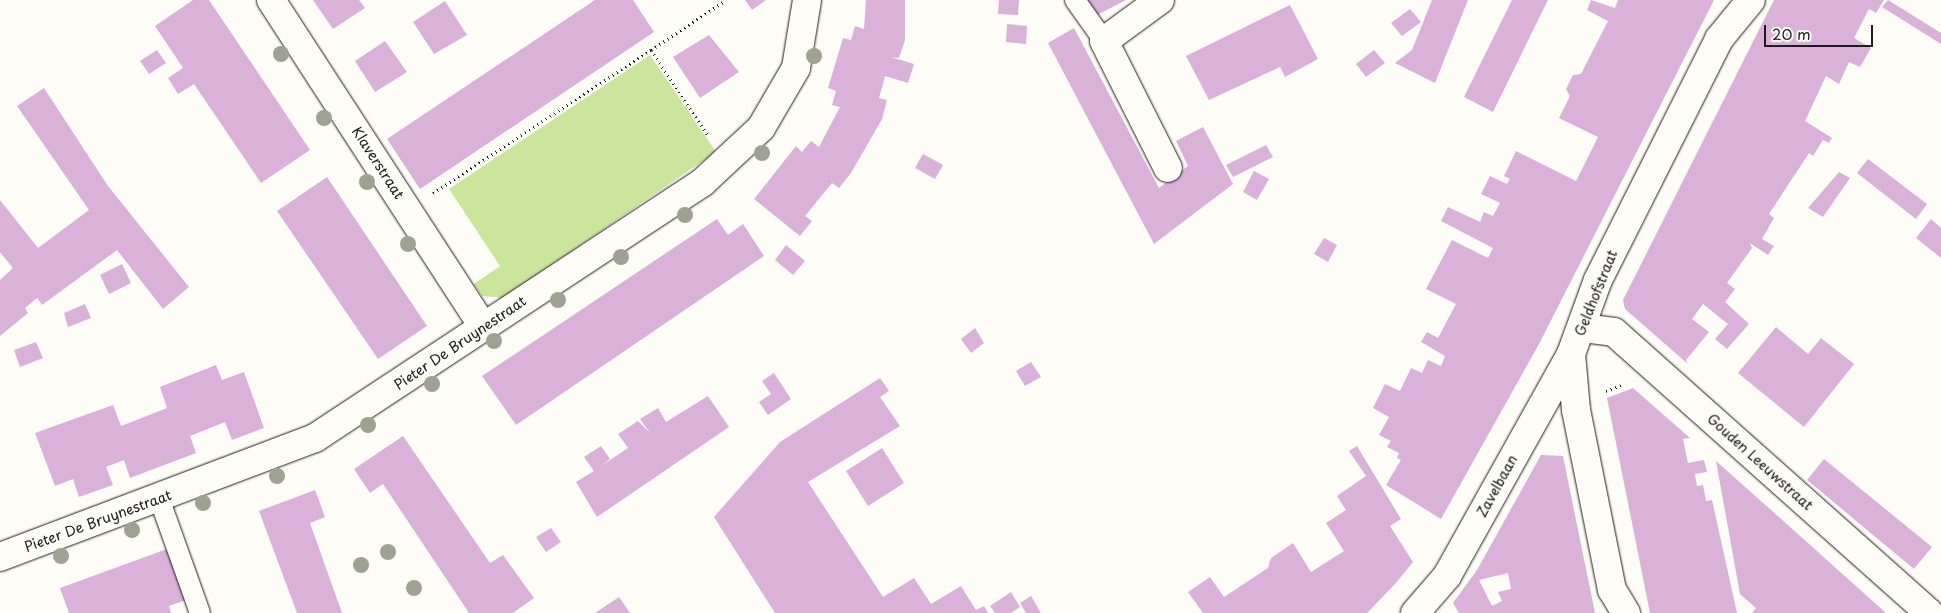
<!DOCTYPE html>
<html>
<head>
<meta charset="utf-8">
<style>
	body { margin:0 }
	#map { position:relative; width:1941px; height:613px; overflow:hidden; background:#fdfcf7; font-family:"Playpen Sans",sans-serif }
	div>[style] { position:absolute }
	[style*='--x'] { left:calc(var(--x)*1px); top:calc(var(--y)*1px); width:calc(var(--w)*1px); rotate:calc(var(--a)*1deg) }
	.green>* { inset:0; background:#cbe59c }
	.building>* { inset:0; background:#dab1d8 }
	.path>* { height:3px; margin-top:-1.5px; transform-origin:0; background:repeating-linear-gradient(90deg,#1c1c1c 0 1px,transparent 0 5px) }
	.roads { filter:drop-shadow(0 0 1px #1c1c1c) drop-shadow(0 0 1px #1c1c1c) }
	.lane>* { height:20px; margin:-10px; padding:0 10px; transform-origin:10px; border-radius:10px; background:#fdfcf7 }
	.street>* { height:28px; margin:-14px; padding:0 14px; transform-origin:14px; border-radius:14px; background:#fdfcf7 }
	.trees>* { width:16px; height:16px; margin:-8px; border-radius:50%; background:#9ea293 }
	span { translate:-50% -50%; white-space:nowrap; text-align:center; line-height:1.15; -webkit-text-stroke:4px #fdfcf7; paint-order:stroke }
	.street-label { font-size:14px; color:#1c1c1c }
	.scale { position:absolute; left:1764px; top:25px; width:109px; height:22px; box-sizing:border-box; border:2px solid #1c1c1c; border-top:0; padding-left:6px; font-size:15px; line-height:18px; white-space:nowrap; color:#1c1c1c; -webkit-text-stroke:4px #fdfcf7; paint-order:stroke }
</style>
</head>
<body>
<div id="map">
	<div class="green">
		<div style="clip-path:polygon(650px 55px,716px 152px,503px 298px,482px 296px,474px 284px,500px 266px,449px 189px)"></div>
	</div>
	<div class="building">
		<div style="clip-path:polygon(193px 0,209px 0,310px 150px,261px 183px,194px 84px,178px 94px,168px 78px,183px 68px,155px 26px)"></div>
		<div style="clip-path:polygon(313px 0,359px 0,365px 8px,333px 29px)"></div>
		<div style="clip-path:polygon(595px 0,633px 0,654px 32px,420px 189px,387px 139px)"></div>
		<div style="clip-path:polygon(745px 0,766px 0,752px 10px)"></div>
		<div style="clip-path:polygon(866px 0,905px 0,905px 40px,899px 58px,891px 57px,914px 64px,908px 83px,885px 76px,879px 98px,887px 100px,882px 119px,851px 173px,839px 188px,832px 183px,805px 216px,812px 221px,800px 236px,754px 199px,796px 146px,802px 152px,811px 141px,819px 147px,840px 107px,832px 105px,836px 91px,828px 88px,843px 38px,851px 40px,855px 26px,864px 29px)"></div>
		<div style="clip-path:polygon(999px 0,1019px 0,1018px 15px,998px 14px)"></div>
		<div style="clip-path:polygon(1087px 0,1126px 0,1095px 16px)"></div>
		<div style="clip-path:polygon(1432px 0,1468px 0,1435px 83px,1395px 63px,1412px 50px)"></div>
		<div style="clip-path:polygon(1512px 0,1548px 0,1493px 112px,1464px 97px)"></div>
		<div style="clip-path:polygon(1591px 0,1615px 8px,1618px 0,1714px 0,1539px 344px,1441px 519px,1386px 485px,1401px 460px,1397px 458px,1399px 453px,1387px 447px,1391px 441px,1379px 435px,1389px 417px,1373px 408px,1385px 384px,1400px 391px,1411px 368px,1422px 373px,1428px 360px,1441px 366px,1445px 356px,1421px 342px,1427px 332px,1438px 338px,1456px 304px,1426px 289px,1452px 240px,1488px 258px,1493px 248px,1441px 221px,1448px 207px,1480px 222px,1484px 212px,1493px 216px,1500px 203px,1481px 194px,1490px 176px,1507px 184px,1510px 179px,1504px 176px,1516px 151px,1576px 181px,1598px 137px,1559px 118px,1570px 96px,1566px 89px,1573px 75px,1581px 74px,1608px 21px,1587px 10px)"></div>
		<div style="clip-path:polygon(1774px 0,1884px 0,1876px 13px,1869px 9px,1854px 38px,1871px 48px,1860px 67px,1849px 62px,1839px 84px,1826px 76px,1805px 121px,1832px 138px,1829px 143px,1823px 140px,1813px 156px,1809px 153px,1769px 214px,1774px 218px,1762px 239px,1774px 246px,1768px 255px,1750px 243px,1752px 248px,1727px 283px,1735px 289px,1725px 302px,1749px 324px,1727px 349px,1715px 339px,1728px 324px,1703px 304px,1692px 319px,1709px 332px,1686px 360px,1688px 364px,1625px 309px,1623px 300px)"></div>
		<div style="clip-path:polygon(1888px 0,1941px 33px,1941px 44px,1882px 7px)"></div>
		<div style="clip-path:polygon(445px 1px,467px 35px,434px 54px,413px 22px)"></div>
		<div style="clip-path:polygon(1290px 5px,1318px 59px,1285px 77px,1280px 67px,1209px 100px,1186px 56px)"></div>
		<div style="clip-path:polygon(1410px 9px,1421px 22px,1402px 36px,1391px 23px)"></div>
		<div style="clip-path:polygon(1007px 24px,1027px 26px,1026px 44px,1006px 42px)"></div>
		<div style="clip-path:polygon(1074px 28px,1159px 188px,1188px 166px,1176px 141px,1203px 127px,1233px 184px,1154px 244px,1048px 43px)"></div>
		<div style="clip-path:polygon(709px 35px,739px 72px,700px 98px,673px 57px)"></div>
		<div style="clip-path:polygon(385px 41px,407px 72px,375px 92px,355px 61px)"></div>
		<div style="clip-path:polygon(157px 50px,166px 63px,149px 74px,140px 61px)"></div>
		<div style="clip-path:polygon(1374px 50px,1385px 63px,1366px 77px,1356px 64px)"></div>
		<div style="clip-path:polygon(44px 88px,108px 186px,189px 287px,163px 309px,117px 250px,42px 305px,37px 298px,25px 308px,28px 313px,0 336px,0 280px,13px 268px,0 252px,0 200px,38px 248px,89px 210px,17px 106px)"></div>
		<div style="clip-path:polygon(1266px 145px,1273px 157px,1233px 177px,1226px 165px)"></div>
		<div style="clip-path:polygon(923px 154px,943px 165px,935px 179px,915px 168px)"></div>
		<div style="clip-path:polygon(1868px 159px,1927px 204px,1916px 219px,1857px 173px)"></div>
		<div style="clip-path:polygon(1254px 171px,1269px 179px,1257px 200px,1243px 192px)"></div>
		<div style="clip-path:polygon(1839px 172px,1850px 178px,1823px 217px,1808px 208px)"></div>
		<div style="clip-path:polygon(327px 177px,427px 326px,378px 359px,277px 211px)"></div>
		<div style="clip-path:polygon(717px 219px,728px 235px,743px 224px,764px 256px,516px 425px,482px 376px)"></div>
		<div style="clip-path:polygon(1931px 219px,1941px 228px,1941px 258px,1916px 238px)"></div>
		<div style="clip-path:polygon(1324px 238px,1337px 245px,1328px 262px,1314px 254px)"></div>
		<div style="clip-path:polygon(786px 245px,805px 261px,793px 275px,775px 260px)"></div>
		<div style="clip-path:polygon(122px 264px,131px 283px,109px 294px,100px 275px)"></div>
		<div style="clip-path:polygon(85px 304px,91px 318px,68px 327px,64px 313px)"></div>
		<div style="clip-path:polygon(1776px 327px,1808px 354px,1821px 338px,1854px 364px,1804px 427px,1738px 373px)"></div>
		<div style="clip-path:polygon(975px 328px,984px 343px,971px 353px,961px 339px)"></div>
		<div style="clip-path:polygon(36px 342px,43px 358px,20px 367px,14px 350px)"></div>
		<div style="clip-path:polygon(1031px 362px,1041px 377px,1025px 386px,1016px 371px)"></div>
		<div style="clip-path:polygon(216px 365px,222px 380px,244px 372px,264px 428px,232px 440px,225px 422px,190px 436px,196px 453px,130px 478px,124px 460px,106px 467px,113px 485px,79px 497px,73px 479px,55px 486px,35px 433px,113px 405px,121px 426px,167px 408px,160px 387px)"></div>
		<div style="clip-path:polygon(774px 373px,791px 399px,768px 415px,759px 402px,771px 394px,762px 381px)"></div>
		<div style="clip-path:polygon(880px 378px,889px 391px,880px 397px,900px 426px,808px 482px,883px 597px,914px 578px,931px 604px,961px 586px,976px 610px,984px 606px,988px 613px,775px 613px,714px 517px,780px 442px)"></div>
		<div style="clip-path:polygon(1633px 388px,1690px 438px,1683px 439px,1688px 463px,1704px 460px,1707px 472px,1695px 474px,1697px 486px,1703px 485px,1706px 501px,1712px 500px,1737px 613px,1650px 613px,1607px 398px)"></div>
		<div style="clip-path:polygon(708px 396px,729px 427px,597px 517px,576px 482px,594px 471px,584px 457px,601px 446px,610px 459px,601px 466px,628px 448px,618px 434px,638px 421px,650px 433px,640px 419px,658px 408px,666px 422px)"></div>
		<div style="clip-path:polygon(403px 436px,490px 563px,503px 555px,534px 598px,513px 613px,469px 613px,383px 484px,370px 493px,354px 469px)"></div>
		<div style="clip-path:polygon(1357px 446px,1401px 519px,1390px 526px,1413px 562px,1395px 584px,1367px 613px,1203px 613px,1188px 592px,1210px 577px,1224px 597px,1268px 568px,1271px 558px,1293px 543px,1311px 572px,1344px 551px,1326px 523px,1346px 510px,1337px 496px,1366px 476px,1349px 451px)"></div>
		<div style="clip-path:polygon(882px 448px,904px 483px,868px 506px,846px 471px)"></div>
		<div style="clip-path:polygon(evenodd,1541px 455px,1563px 456px,1595px 613px,1459px 613px,1453px 603px,1477px 570px,1541px 455px,1508px 573px,1511px 589px,1498px 592px,1502px 601px,1492px 606px,1479px 580px,1508px 573px)"></div>
		<div style="clip-path:polygon(1824px 459px,1932px 547px,1914px 569px,1807px 480px)"></div>
		<div style="clip-path:polygon(1716px 461px,1789px 526px,1886px 613px,1752px 613px,1756px 608px,1740px 594px)"></div>
		<div style="clip-path:polygon(315px 490px,325px 517px,310px 523px,342px 613px,297px 613px,259px 511px)"></div>
		<div style="clip-path:polygon(551px 528px,561px 542px,546px 552px,536px 537px)"></div>
		<div style="clip-path:polygon(167px 549px,186px 600px,169px 606px,171px 613px,69px 613px,60px 588px)"></div>
		<div style="clip-path:polygon(1011px 592px,1020px 607px,1011px 613px,995px 613px,990px 606px)"></div>
		<div style="clip-path:polygon(1031px 596px,1041px 613px,1026px 613px,1020px 603px)"></div>
		<div style="clip-path:polygon(619px 597px,630px 613px,595px 613px)"></div>
	</div>
	<div class="path">
		<div style="--x:651;--y:50;--w:90;--a:-33.7"></div>
		<div style="--x:433;--y:193;--w:261;--a:-33.3"></div>
		<div style="--x:651;--y:50;--w:101;--a:56.3"></div>
		<div style="--x:1606;--y:391;--w:19;--a:-21"></div>
	</div>
	<div class="roads">
		<div class="lane">
			<div style="--x:1075;--y:0;--w:50;--a:54.7"></div>
			<div style="--x:159;--y:498;--w:122;--a:70.4"></div>
		</div>
		<div class="street">
			<div style="--x:271;--y:0;--w:390;--a:57"></div>
			<div style="--x:1160;--y:0;--w:69;--a:143.8"></div>
			<div style="--x:1104;--y:41;--w:142;--a:63.3"></div>
			<div style="--x:1583;--y:328;--w:31;--a:7"></div>
			<div style="--x:1614;--y:332;--w:422;--a:41.7"></div>
			<div style="--x:0;--y:557;--w:337;--a:-20.7"></div>
			<div style="--x:315;--y:438;--w:465;--a:-33.4"></div>
			<div style="--x:703;--y:182;--w:79;--a:-43"></div>
			<div style="--x:761;--y:128;--w:69;--a:-59.7"></div>
			<div style="--x:796;--y:68;--w:69;--a:-80.8"></div>
			<div style="--x:1415;--y:613;--w:49;--a:-49.1"></div>
			<div style="--x:1447;--y:576;--w:254;--a:-60.8"></div>
			<div style="--x:1626;--y:613;--w:27;--a:-121"></div>
			<div style="--x:1612;--y:590;--w:184;--a:-101.3"></div>
			<div style="--x:1576;--y:410;--w:56;--a:-95.1"></div>
			<div style="--x:1571;--y:354;--w:79;--a:-70"></div>
			<div style="--x:1598;--y:280;--w:270;--a:-63.3"></div>
			<div style="--x:1719;--y:39;--w:50;--a:-50.6"></div>
		</div>
	</div>
	<div class="trees">
		<div style="left:281px;top:54px"></div>
		<div style="left:814px;top:56px"></div>
		<div style="left:324px;top:118px"></div>
		<div style="left:762px;top:153px"></div>
		<div style="left:367px;top:182px"></div>
		<div style="left:685px;top:215px"></div>
		<div style="left:408px;top:244px"></div>
		<div style="left:621px;top:257px"></div>
		<div style="left:558px;top:300px"></div>
		<div style="left:494px;top:341px"></div>
		<div style="left:432px;top:384px"></div>
		<div style="left:368px;top:425px"></div>
		<div style="left:277px;top:476px"></div>
		<div style="left:203px;top:503px"></div>
		<div style="left:132px;top:530px"></div>
		<div style="left:388px;top:552px"></div>
		<div style="left:61px;top:556px"></div>
		<div style="left:361px;top:565px"></div>
		<div style="left:414px;top:588px"></div>
	</div>
	<div class="street-label">
		<span style="left:378px;top:163px;rotate:57deg">Klaverstraat</span>
		<span style="left:1596px;top:293px;rotate:-68deg">Geldhofstraat</span>
		<span style="left:460px;top:343px;rotate:-34deg">Pieter De Bruynestraat</span>
		<span style="left:1760px;top:462px;rotate:42deg">Gouden Leeuwstraat</span>
		<span style="left:1497px;top:486px;rotate:-61deg">Zavelbaan</span>
		<span style="left:98px;top:521px;rotate:-20deg">Pieter De Bruynestraat</span>
	</div>
	<div class="scale">20 m</div>
</div>
</body>
</html>
